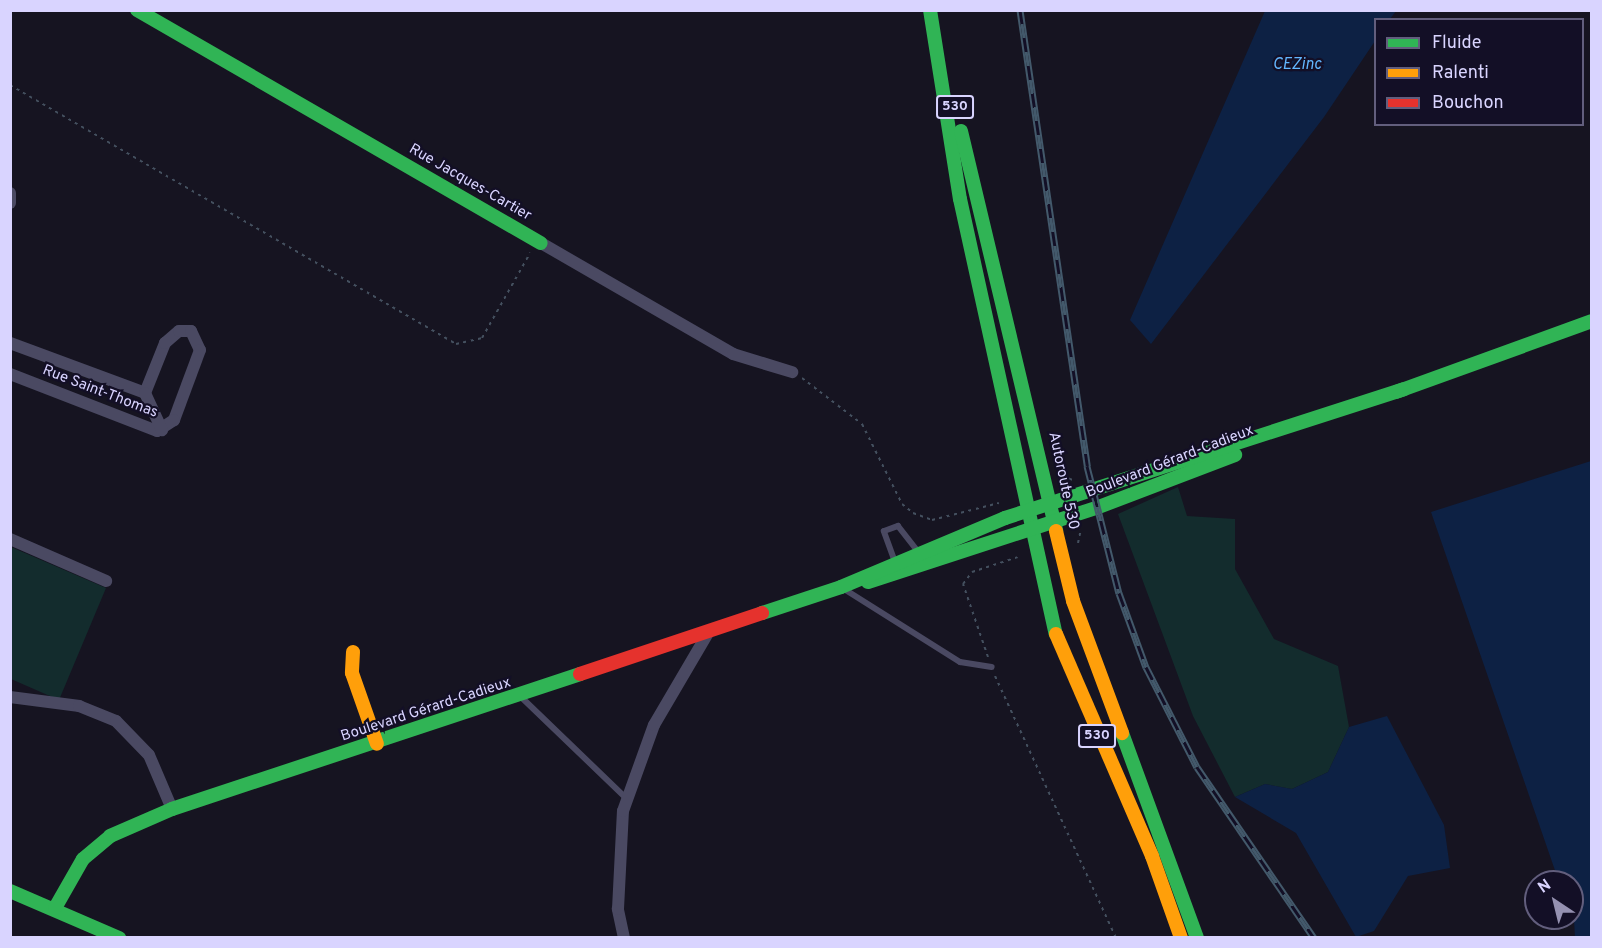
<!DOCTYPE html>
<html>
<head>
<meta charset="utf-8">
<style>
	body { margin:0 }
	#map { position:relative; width:1602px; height:948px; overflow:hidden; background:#161421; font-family:Overpass,sans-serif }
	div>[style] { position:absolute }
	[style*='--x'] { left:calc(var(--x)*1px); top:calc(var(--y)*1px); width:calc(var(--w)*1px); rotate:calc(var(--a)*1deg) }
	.green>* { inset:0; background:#132c2d }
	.water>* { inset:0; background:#0d2144 }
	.path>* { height:2px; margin-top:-1px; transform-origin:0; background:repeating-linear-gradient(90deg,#44505f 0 3px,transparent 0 7.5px) }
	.lane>* { height:6px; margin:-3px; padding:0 3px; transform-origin:3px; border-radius:3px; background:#4a4962 }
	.street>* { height:12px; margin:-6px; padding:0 6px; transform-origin:6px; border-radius:6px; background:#4a4962 }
	.fast>* { height:14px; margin:-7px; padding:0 7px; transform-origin:7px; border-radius:7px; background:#30b455 }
	.slow>* { height:14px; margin:-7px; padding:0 7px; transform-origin:7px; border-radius:7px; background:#ff9f0a }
	.jam>* { height:14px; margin:-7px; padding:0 7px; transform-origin:7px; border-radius:7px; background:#e5322d }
	.rail>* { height:7px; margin-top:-3.5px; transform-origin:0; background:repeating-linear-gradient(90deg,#130f26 0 14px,#43596b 0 28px); box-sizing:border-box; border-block:2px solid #43596b }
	span { translate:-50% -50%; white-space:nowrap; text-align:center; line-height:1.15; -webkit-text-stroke:4.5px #130f26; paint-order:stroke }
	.shield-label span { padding:2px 4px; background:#130f26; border:2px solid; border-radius:4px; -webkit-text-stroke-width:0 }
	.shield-label { font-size:14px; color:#d9d4ff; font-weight:700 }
	.street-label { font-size:15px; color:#d9d4ff }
	.water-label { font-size:16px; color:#62b6ff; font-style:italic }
	.frame { position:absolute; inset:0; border:12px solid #d9d4ff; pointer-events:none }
	.legend { position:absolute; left:1374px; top:18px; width:210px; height:108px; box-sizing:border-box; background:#130f26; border:2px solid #625e7d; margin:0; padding:8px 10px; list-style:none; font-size:18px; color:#d9d4ff }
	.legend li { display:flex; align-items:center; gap:12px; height:30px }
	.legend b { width:30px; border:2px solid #625e7d }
	.north { position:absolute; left:1524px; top:870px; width:60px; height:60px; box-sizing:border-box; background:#130f26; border:2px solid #625e7d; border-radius:50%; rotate:325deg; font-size:16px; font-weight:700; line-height:24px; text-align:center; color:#d9d4ff }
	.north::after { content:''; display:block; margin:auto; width:21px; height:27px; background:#9591b1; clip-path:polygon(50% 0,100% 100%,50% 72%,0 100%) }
</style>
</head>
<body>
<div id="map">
	<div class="green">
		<div style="clip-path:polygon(1178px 487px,1187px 516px,1235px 519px,1235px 569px,1274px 639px,1338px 666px,1349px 727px,1328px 772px,1292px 789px,1265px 784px,1235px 797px,1193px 716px,1118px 514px)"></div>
		<div style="clip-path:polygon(11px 547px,106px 588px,59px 700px,11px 679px)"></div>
	</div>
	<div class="water">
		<div style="clip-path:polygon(1265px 11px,1396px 11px,1390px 19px,1376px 20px,1375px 41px,1324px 117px,1151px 344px,1130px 320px)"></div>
		<div style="clip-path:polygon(1591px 461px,1592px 937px,1575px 938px,1572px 882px,1559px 882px,1431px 512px)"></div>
		<div style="clip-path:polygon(1387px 716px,1444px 825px,1450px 868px,1408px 876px,1374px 931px,1356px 937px,1296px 833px,1235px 797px,1265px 784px,1292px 789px,1328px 772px,1349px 727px)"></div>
	</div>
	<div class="path">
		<div style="--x:10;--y:85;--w:516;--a:30.14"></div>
		<div style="--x:456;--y:344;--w:27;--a:-13"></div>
		<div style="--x:482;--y:338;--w:98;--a:-60.5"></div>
		<div style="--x:802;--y:378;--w:76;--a:37.5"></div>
		<div style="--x:862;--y:424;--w:89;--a:63.4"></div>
		<div style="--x:902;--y:504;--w:14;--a:39"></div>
		<div style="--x:913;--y:513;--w:20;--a:20"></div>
		<div style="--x:932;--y:520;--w:69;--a:-14.2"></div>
		<div style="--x:1062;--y:476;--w:12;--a:20"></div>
		<div style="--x:1078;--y:543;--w:14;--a:-78"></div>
		<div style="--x:988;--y:657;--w:77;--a:-108.9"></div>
		<div style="--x:963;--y:584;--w:15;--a:-53"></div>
		<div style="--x:972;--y:572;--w:48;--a:-18.1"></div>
		<div style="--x:995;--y:676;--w:289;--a:65.2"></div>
	</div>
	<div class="lane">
		<div style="--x:895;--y:562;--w:33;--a:-110"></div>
		<div style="--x:884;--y:531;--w:15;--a:-20"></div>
		<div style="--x:898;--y:526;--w:33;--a:52"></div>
		<div style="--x:844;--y:589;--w:137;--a:32.2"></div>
		<div style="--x:960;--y:662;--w:32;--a:9"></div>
		<div style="--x:520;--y:696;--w:149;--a:43.9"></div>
	</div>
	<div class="street">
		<div style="--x:10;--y:193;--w:10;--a:90"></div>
		<div style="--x:541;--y:243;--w:222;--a:30"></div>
		<div style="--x:733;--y:354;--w:62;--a:17"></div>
		<div style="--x:10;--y:343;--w:144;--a:20.3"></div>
		<div style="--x:145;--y:393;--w:54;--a:-68.2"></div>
		<div style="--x:165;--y:343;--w:18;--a:-41"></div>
		<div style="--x:179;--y:331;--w:12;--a:0"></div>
		<div style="--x:191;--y:331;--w:21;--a:65"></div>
		<div style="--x:200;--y:350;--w:75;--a:110.4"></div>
		<div style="--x:174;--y:420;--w:20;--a:147"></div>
		<div style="--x:157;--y:431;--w:158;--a:-158.8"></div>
		<div style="--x:145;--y:393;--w:41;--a:65.3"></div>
		<div style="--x:10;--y:539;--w:105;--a:23.6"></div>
		<div style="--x:10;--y:697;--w:70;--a:7.4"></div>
		<div style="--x:79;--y:706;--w:40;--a:22"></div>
		<div style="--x:116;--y:721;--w:47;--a:45.9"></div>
		<div style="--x:149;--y:755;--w:59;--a:66.9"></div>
		<div style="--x:624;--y:938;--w:30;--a:-102"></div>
		<div style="--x:618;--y:909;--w:98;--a:-87.1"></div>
		<div style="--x:623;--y:811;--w:91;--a:-70.2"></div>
		<div style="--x:654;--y:725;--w:107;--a:-59.6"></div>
	</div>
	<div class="fast">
		<div style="--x:137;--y:10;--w:466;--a:30"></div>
		<div style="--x:930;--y:10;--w:191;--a:81"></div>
		<div style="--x:960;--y:199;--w:445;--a:77.6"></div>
		<div style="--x:961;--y:131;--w:411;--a:76.6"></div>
		<div style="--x:1396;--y:392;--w:208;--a:-19.9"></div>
		<div style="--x:868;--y:582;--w:240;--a:-18"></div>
		<div style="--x:1096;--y:508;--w:149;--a:-20.9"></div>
		<div style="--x:762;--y:613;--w:83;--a:-18.2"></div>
		<div style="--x:841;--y:587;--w:178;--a:-22.8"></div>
		<div style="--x:1005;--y:518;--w:419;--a:-17.9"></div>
		<div style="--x:1122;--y:733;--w:218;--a:69.9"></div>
		<div style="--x:10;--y:891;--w:119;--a:23.3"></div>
		<div style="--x:55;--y:908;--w:56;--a:-60.3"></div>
		<div style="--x:83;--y:859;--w:35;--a:-40"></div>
		<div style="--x:110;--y:836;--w:68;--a:-23.5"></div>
		<div style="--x:172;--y:809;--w:430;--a:-18.3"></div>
	</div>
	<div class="slow">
		<div style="--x:1056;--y:531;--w:72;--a:76.3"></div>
		<div style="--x:1073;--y:601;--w:141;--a:69.6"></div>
		<div style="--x:1056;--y:634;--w:242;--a:66.6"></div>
		<div style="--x:1152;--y:856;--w:87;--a:70.5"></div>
		<div style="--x:353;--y:652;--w:21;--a:93"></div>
		<div style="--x:352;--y:673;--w:75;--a:70.6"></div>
	</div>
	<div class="jam">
		<div style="--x:580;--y:674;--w:192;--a:-18.5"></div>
	</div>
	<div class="rail">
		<div style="--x:1020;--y:10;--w:461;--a:81.6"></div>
		<div style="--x:1087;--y:466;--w:131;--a:75.9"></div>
		<div style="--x:1119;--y:593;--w:79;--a:70"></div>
		<div style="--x:1146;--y:667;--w:112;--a:63"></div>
		<div style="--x:1197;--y:767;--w:207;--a:55.6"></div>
	</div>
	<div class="shield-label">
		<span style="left:955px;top:107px">530</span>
		<span style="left:1097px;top:736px">530</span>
	</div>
	<div class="street-label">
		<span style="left:470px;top:183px;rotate:30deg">Rue Jacques-Cartier</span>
		<span style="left:100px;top:392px;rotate:21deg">Rue Saint-Thomas</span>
		<span style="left:1170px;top:462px;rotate:-21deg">Boulevard Gérard-Cadieux</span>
		<span style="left:1063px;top:481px;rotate:78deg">Autoroute 530</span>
		<span style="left:426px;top:710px;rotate:-18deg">Boulevard Gérard-Cadieux</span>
	</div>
	<div class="water-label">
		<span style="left:1297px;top:65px">CEZinc</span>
	</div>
	<div class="frame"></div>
	<ul class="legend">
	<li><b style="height:8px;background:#30b455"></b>Fluide</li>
	<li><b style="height:8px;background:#ff9f0a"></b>Ralenti</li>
	<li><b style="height:8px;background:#e5322d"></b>Bouchon</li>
	</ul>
	<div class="north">N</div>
</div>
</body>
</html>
